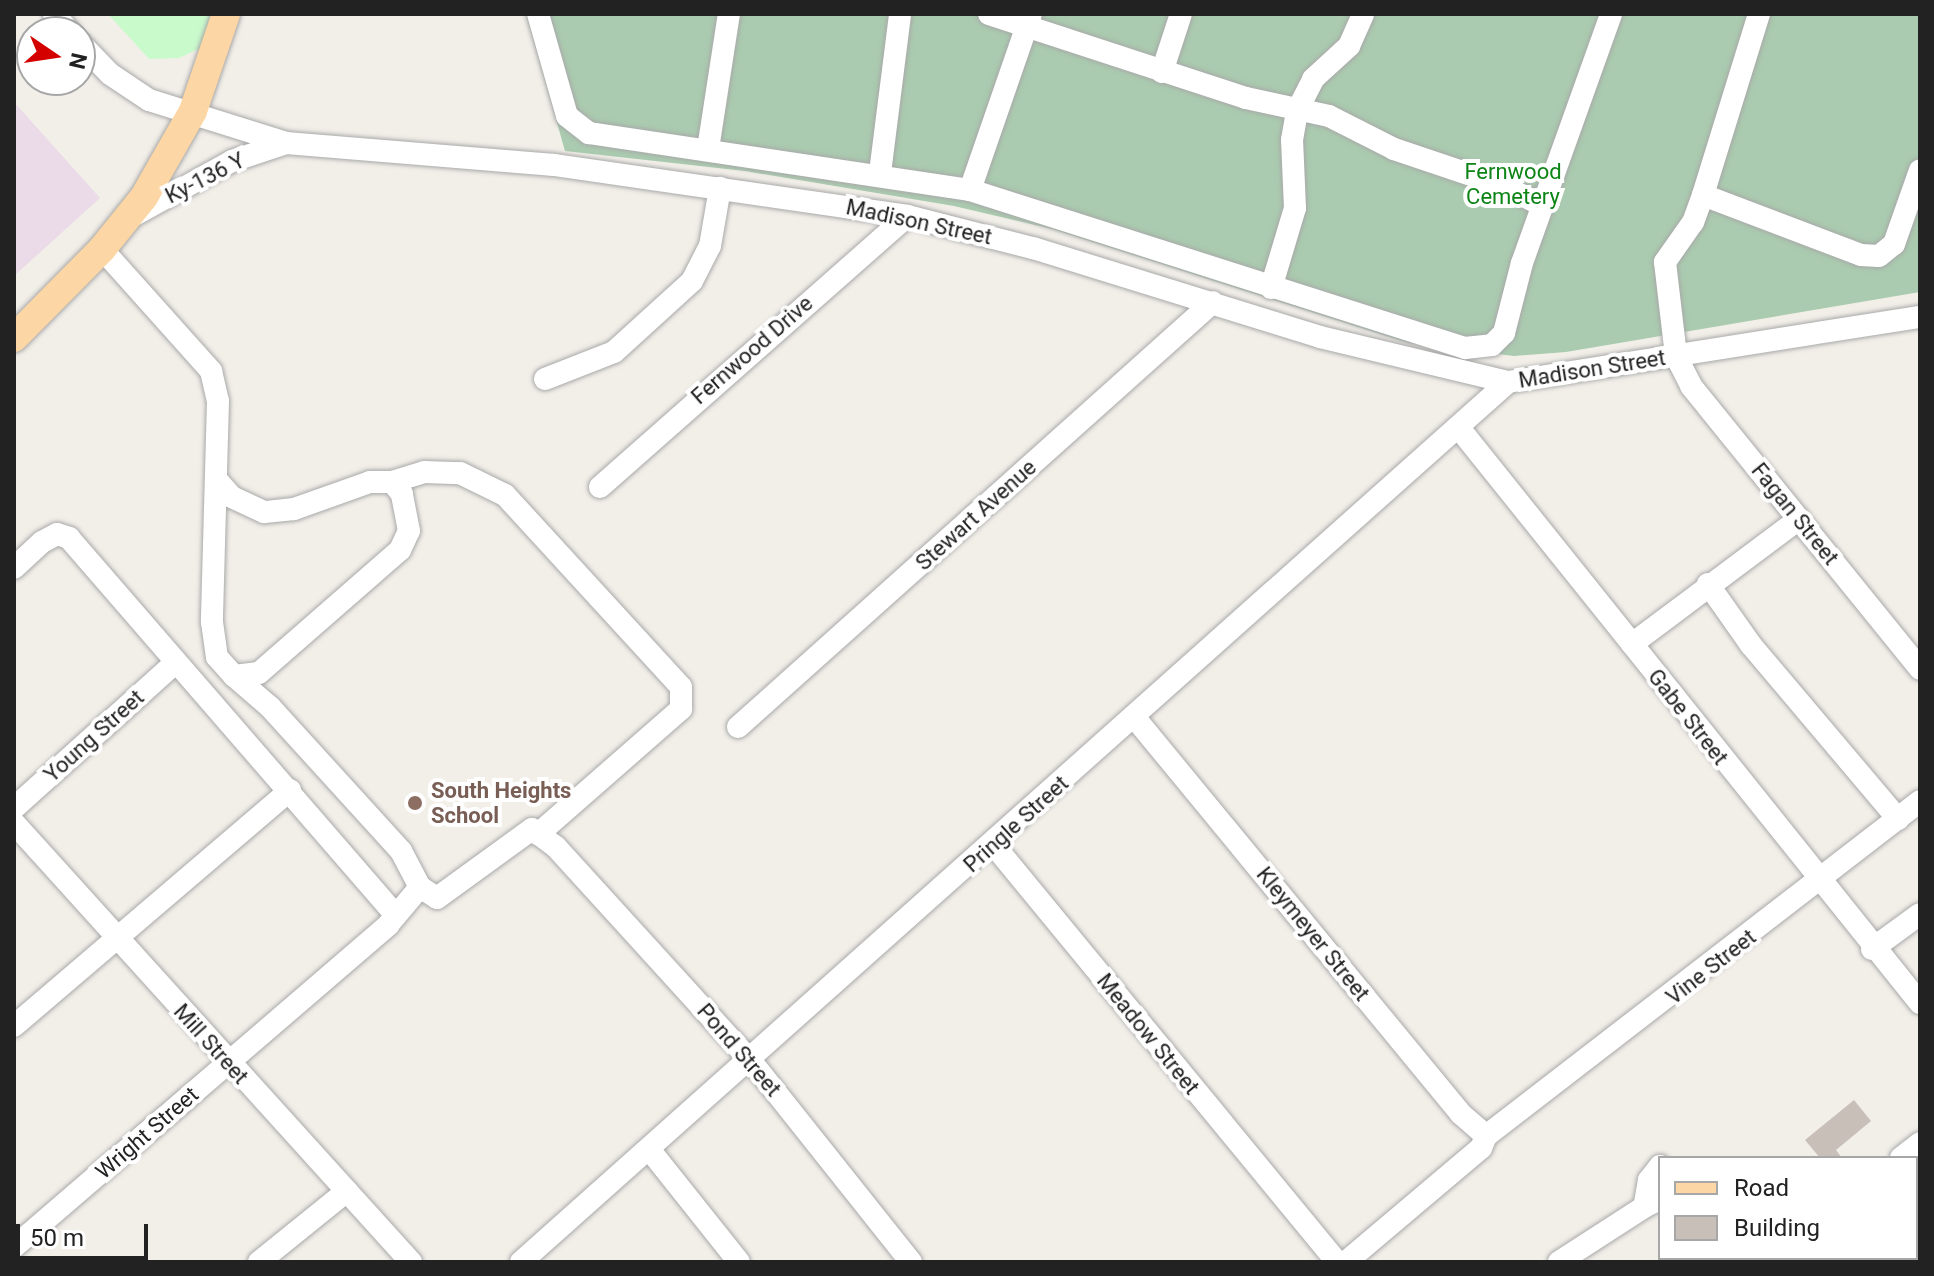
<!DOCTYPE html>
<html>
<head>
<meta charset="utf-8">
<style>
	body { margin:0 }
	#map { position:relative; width:1934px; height:1276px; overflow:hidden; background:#f2efe9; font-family:Roboto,sans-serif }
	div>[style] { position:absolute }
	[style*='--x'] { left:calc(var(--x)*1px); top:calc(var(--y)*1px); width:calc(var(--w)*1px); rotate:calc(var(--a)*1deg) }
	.industrial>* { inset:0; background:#ebdbe8 }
	.cemetery>* { inset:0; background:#aacbaf }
	.park>* { inset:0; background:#c8facc }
	.building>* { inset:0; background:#c7bfb8 }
	.roads { filter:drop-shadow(0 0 2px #a9a9a9) drop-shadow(0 0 2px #a9a9a9) }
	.minor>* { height:22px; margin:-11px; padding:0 11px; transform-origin:11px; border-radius:11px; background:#fff }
	.major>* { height:28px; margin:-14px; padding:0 14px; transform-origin:14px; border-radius:14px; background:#fcd6a4 }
	.dots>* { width:22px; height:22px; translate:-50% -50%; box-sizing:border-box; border:4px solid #fff; border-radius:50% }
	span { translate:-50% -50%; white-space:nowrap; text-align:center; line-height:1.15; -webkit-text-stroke:8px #fff; paint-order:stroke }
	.park-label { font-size:22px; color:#0c8416 }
	.street-label { font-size:22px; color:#222 }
	.education-label { font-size:22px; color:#785e54; font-weight:700 }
	.left { translate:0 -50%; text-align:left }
	.frame { position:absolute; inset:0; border:16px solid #222; pointer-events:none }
	.legend { position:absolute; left:1658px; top:1156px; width:260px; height:104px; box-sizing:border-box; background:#fff; border:2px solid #a7a7a7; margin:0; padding:10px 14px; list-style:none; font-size:24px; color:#222 }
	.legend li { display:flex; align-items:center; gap:16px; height:40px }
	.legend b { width:40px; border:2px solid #a7a7a7 }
	.north { position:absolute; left:16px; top:16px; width:80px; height:80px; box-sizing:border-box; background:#fff; border:2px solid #a7a7a7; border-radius:50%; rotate:103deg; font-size:22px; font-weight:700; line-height:32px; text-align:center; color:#222 }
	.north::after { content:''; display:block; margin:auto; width:28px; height:36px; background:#d40000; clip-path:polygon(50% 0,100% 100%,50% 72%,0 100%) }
	.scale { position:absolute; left:16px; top:1224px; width:132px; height:36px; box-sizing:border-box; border:4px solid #222; border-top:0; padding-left:10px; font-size:24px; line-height:28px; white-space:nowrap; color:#222; -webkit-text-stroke:6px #fff; paint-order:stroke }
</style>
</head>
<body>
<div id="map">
	<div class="industrial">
		<div style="clip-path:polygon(14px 102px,100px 198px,14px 276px)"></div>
	</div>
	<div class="cemetery">
		<div style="clip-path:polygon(526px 14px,1920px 14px,1920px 292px,1566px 352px,1514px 356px,1408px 343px,1052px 229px,954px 206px,745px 171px,565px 151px)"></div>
	</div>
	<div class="park">
		<div style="clip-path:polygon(108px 14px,222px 14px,220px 39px,179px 58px,149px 59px)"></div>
	</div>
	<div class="building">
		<div style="clip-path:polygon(1854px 1100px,1871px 1121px,1836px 1150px,1842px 1158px,1820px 1158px,1805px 1140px)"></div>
	</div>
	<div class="roads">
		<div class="minor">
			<div style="--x:54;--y:14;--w:24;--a:48"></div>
			<div style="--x:538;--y:14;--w:106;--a:74.1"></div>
			<div style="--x:567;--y:116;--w:28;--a:38"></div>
			<div style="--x:589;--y:133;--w:385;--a:8.5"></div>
			<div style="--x:970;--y:190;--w:520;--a:17.7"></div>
			<div style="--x:1465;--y:348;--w:27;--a:-6"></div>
			<div style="--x:1492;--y:345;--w:17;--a:-45"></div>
			<div style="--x:1504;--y:333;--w:72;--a:-75.6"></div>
			<div style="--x:1522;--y:263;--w:264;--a:-70.3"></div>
			<div style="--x:989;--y:14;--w:270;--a:18.1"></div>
			<div style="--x:1246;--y:98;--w:85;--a:12.2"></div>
			<div style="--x:1329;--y:116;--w:73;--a:26.9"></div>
			<div style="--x:1394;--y:149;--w:116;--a:18.6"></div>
			<div style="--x:1504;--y:186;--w:44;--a:27.1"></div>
			<div style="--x:1759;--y:14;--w:189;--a:107.2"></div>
			<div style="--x:1703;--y:195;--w:29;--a:110"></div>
			<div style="--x:1693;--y:222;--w:49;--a:125"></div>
			<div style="--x:1665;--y:262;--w:95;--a:83.3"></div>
			<div style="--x:1676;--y:356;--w:34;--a:63"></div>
			<div style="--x:1691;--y:386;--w:364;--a:51"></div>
			<div style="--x:80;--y:43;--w:43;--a:45.9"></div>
			<div style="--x:110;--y:74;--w:47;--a:33.7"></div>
			<div style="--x:149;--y:100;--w:144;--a:17.4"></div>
			<div style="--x:286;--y:143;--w:269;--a:4.7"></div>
			<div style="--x:554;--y:165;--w:357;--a:8.2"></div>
			<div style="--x:907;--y:216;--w:130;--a:14.3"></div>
			<div style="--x:1033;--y:248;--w:300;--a:17.2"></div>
			<div style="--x:1320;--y:337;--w:193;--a:13.5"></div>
			<div style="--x:1508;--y:382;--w:417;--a:-9"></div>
			<div style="--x:1162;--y:72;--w:61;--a:-71.9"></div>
			<div style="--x:708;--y:149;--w:137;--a:-81.2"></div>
			<div style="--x:880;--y:173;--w:160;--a:-82.8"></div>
			<div style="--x:970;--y:190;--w:186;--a:-70.9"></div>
			<div style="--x:1703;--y:195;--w:169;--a:20.8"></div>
			<div style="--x:1861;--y:255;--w:18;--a:3"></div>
			<div style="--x:1879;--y:256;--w:19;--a:-39"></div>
			<div style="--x:1894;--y:244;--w:78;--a:-70.6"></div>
			<div style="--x:131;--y:217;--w:115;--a:-29"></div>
			<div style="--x:232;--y:161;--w:57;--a:-18.4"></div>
			<div style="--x:102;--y:249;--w:164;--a:48.2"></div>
			<div style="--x:211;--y:371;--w:31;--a:77"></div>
			<div style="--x:218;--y:401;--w:221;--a:91.6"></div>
			<div style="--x:212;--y:622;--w:35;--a:82"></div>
			<div style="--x:217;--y:657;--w:25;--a:48"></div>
			<div style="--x:234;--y:676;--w:25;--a:-7"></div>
			<div style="--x:259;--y:673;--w:187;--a:-41.1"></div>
			<div style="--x:400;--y:550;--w:21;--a:-65"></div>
			<div style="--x:409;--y:531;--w:38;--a:-101"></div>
			<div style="--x:402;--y:494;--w:16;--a:-130"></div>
			<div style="--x:392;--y:482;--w:22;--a:180"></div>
			<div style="--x:370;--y:482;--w:81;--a:160.4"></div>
			<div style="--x:294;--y:509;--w:30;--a:174"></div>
			<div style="--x:264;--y:512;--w:35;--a:-155"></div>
			<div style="--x:232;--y:497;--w:24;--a:-132"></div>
			<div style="--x:1271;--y:288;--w:84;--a:-73.3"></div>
			<div style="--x:1295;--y:208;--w:68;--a:-92.5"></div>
			<div style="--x:1292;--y:140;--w:29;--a:-80"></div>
			<div style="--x:1297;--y:111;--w:36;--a:-63"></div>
			<div style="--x:1313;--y:79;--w:49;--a:-42.5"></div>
			<div style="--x:1349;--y:46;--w:35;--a:-66"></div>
			<div style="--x:545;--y:379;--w:74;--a:-21.4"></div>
			<div style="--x:614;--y:352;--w:105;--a:-42.3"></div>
			<div style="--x:692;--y:281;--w:39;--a:-63"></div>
			<div style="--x:710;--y:246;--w:59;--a:-80.2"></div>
			<div style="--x:1459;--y:428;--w:737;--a:51.28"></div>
			<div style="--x:392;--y:482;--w:34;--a:-17"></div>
			<div style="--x:424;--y:472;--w:36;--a:2"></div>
			<div style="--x:460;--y:473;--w:50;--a:26.1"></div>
			<div style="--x:505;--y:495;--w:260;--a:47.5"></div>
			<div style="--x:681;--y:687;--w:22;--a:90"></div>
			<div style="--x:681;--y:709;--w:190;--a:138.8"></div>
			<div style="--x:600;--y:487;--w:409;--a:-41.4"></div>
			<div style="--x:14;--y:568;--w:38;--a:-43"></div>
			<div style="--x:42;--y:542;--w:17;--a:-28"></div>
			<div style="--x:57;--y:534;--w:13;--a:18"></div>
			<div style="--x:69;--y:538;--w:499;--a:49.1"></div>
			<div style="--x:1708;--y:584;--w:75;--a:54.8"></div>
			<div style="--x:1751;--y:645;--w:228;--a:49.8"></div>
			<div style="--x:1632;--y:644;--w:209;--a:-36.8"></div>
			<div style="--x:234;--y:676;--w:48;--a:40.7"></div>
			<div style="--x:270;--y:707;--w:195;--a:47.7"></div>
			<div style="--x:401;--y:851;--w:41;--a:62.2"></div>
			<div style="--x:420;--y:887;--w:20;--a:33"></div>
			<div style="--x:437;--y:898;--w:117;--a:-36"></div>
			<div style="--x:532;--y:829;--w:30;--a:37"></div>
			<div style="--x:556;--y:847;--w:290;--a:47.7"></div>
			<div style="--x:751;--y:1061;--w:257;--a:51.5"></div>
			<div style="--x:1135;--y:718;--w:513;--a:50.54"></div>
			<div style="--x:1461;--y:1114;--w:33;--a:41"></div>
			<div style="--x:1486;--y:1136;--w:548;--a:-37.66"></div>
			<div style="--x:738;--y:727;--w:637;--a:-41.82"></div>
			<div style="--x:14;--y:808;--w:215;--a:-42"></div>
			<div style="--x:14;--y:823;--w:592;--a:47.88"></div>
			<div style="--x:993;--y:844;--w:541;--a:50.55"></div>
			<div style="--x:1872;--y:949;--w:59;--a:-36.1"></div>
			<div style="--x:14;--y:1026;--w:363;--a:-40.5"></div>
			<div style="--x:649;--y:1149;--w:144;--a:51.5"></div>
			<div style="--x:1901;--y:1158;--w:24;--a:-38"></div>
			<div style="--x:1660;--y:1166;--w:18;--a:128"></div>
			<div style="--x:1649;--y:1180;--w:27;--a:100"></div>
			<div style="--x:1644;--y:1207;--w:18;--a:-27"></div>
			<div style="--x:14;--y:1247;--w:494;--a:-40.7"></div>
			<div style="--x:388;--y:925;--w:50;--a:-49.9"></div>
			<div style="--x:259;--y:1262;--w:113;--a:-38.9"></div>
			<div style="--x:521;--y:1262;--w:1322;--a:-41.72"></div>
			<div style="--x:1346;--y:1262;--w:177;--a:-40.2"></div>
			<div style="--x:1481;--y:1148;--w:13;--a:-67"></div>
			<div style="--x:1559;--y:1262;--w:101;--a:-32.9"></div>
			<div style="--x:1768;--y:1262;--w:6;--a:-39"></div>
		</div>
		<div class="major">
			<div style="--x:14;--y:338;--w:125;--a:-45.3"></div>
			<div style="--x:102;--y:249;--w:67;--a:-51.1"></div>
			<div style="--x:144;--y:197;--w:99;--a:-60.3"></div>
			<div style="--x:193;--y:111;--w:102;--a:-71.2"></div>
		</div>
	</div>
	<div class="dots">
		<div style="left:415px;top:803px;background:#8d6e63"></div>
	</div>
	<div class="park-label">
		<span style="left:1513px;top:184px">Fernwood<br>Cemetery</span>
	</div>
	<div class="street-label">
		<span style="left:205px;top:178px;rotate:-27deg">Ky-136 Y</span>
		<span style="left:919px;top:222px;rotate:12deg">Madison Street</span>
		<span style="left:752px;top:350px;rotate:-41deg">Fernwood Drive</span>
		<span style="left:1592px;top:369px;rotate:-9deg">Madison Street</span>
		<span style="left:1795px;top:514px;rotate:51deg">Fagan Street</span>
		<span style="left:976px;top:515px;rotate:-42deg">Stewart Avenue</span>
		<span style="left:1688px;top:717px;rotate:52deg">Gabe Street</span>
		<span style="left:94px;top:736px;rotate:-42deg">Young Street</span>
		<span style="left:1016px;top:824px;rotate:-42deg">Pringle Street</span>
		<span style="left:1313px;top:934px;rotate:51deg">Kleymeyer Street</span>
		<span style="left:1711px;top:967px;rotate:-38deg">Vine Street</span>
		<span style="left:1148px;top:1034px;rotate:51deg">Meadow Street</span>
		<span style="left:211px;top:1044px;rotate:48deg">Mill Street</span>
		<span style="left:739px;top:1050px;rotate:49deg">Pond Street</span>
		<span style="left:147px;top:1133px;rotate:-41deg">Wright Street</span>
	</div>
	<div class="education-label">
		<span class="left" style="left:431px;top:803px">South Heights<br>School</span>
	</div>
	<div class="frame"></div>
	<ul class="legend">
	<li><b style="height:10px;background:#fcd6a4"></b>Road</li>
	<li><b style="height:22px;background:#c7bfb8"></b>Building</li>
	</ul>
	<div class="north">N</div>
	<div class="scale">50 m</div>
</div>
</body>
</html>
